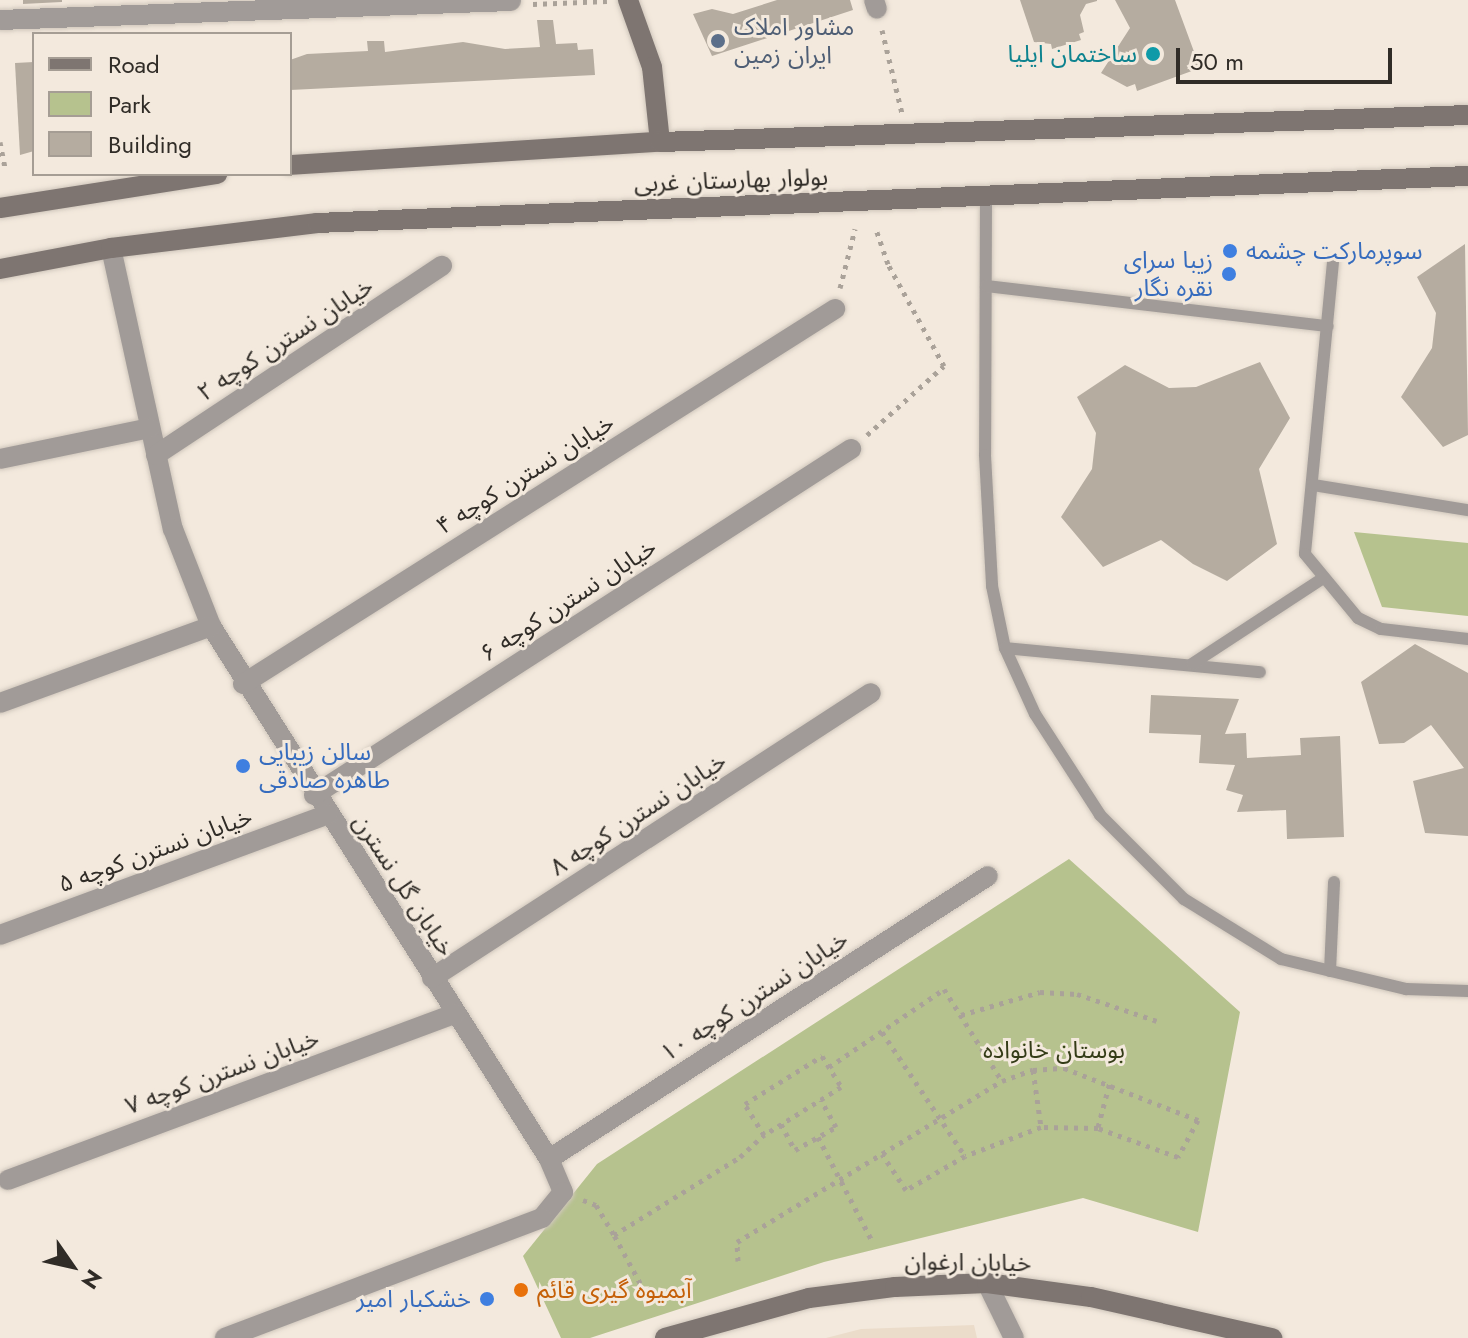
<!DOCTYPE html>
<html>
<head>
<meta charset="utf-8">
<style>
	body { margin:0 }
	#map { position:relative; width:1468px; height:1338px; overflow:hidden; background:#f3e9dd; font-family:Jost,"Noto Sans Arabic",sans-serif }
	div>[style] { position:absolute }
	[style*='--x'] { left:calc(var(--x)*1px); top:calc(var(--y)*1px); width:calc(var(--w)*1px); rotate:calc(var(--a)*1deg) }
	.built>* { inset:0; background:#ebdcca }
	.green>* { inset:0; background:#b6c28e }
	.building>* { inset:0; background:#b5aca0 }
	.path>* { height:5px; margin-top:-2.5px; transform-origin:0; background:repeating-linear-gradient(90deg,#aaa299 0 4px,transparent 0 10px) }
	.roads { filter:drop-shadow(0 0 2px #d0c7bc) drop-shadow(0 0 2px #d0c7bc) }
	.lane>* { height:12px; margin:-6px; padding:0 6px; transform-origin:6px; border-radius:6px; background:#a19b98 }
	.street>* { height:20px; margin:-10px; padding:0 10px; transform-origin:10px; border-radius:10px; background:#a19b98 }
	.secondary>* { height:20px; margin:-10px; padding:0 10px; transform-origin:10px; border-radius:10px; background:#7e7571 }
	.dots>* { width:22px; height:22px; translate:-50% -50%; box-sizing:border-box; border:4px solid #f3e9dd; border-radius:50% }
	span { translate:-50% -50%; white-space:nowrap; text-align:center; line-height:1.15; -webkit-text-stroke:6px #f3e9dd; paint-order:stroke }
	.service-label { font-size:24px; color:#4e5e75 }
	.left { translate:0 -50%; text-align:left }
	.culture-label { font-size:24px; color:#0d838f }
	.right { translate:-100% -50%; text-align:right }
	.street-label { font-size:24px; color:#302c27 }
	.shop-label { font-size:24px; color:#366cbe }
	.park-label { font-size:24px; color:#343c17 }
	.food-label { font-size:24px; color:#c56008 }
	.legend { position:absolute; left:32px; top:32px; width:260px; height:144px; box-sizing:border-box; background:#f3e9dd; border:2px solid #a59d94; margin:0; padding:10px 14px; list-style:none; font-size:24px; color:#302c27 }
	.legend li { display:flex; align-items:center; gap:16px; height:40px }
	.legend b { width:40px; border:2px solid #a59d94 }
	.north { position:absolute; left:32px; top:1226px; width:80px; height:80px; -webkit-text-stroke:6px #f3e9dd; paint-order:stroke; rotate:124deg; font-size:22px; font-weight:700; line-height:32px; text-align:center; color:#302c27 }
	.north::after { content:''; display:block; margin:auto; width:28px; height:36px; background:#302c27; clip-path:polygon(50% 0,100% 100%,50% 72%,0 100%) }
	.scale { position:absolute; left:1176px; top:48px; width:216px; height:36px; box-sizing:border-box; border:4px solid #302c27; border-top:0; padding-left:10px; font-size:24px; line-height:28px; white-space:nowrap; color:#302c27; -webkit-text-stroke:6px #f3e9dd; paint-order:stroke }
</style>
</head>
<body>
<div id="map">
	<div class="built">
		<div style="clip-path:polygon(974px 1325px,977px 1338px,826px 1338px,861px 1329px)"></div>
	</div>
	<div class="green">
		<div style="clip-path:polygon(1354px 532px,1468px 543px,1468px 616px,1382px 607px)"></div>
		<div style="clip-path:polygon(1069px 859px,1240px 1012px,1198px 1232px,1083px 1198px,824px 1262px,590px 1338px,561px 1338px,523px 1256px,597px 1164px)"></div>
	</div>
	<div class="building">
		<div style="clip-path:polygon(23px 0,62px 0,62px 2px,23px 4px)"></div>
		<div style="clip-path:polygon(850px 0,853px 10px,712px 56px,693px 14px,712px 9px,733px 14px,777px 0)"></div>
		<div style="clip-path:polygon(1020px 0,1097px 0,1097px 1px,1086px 4px,1080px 15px,1084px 32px,1079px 34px,1081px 40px,1052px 49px,1051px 44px,1034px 42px)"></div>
		<div style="clip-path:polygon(1115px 0,1175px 0,1200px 68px,1137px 91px,1135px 84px,1127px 87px,1101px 73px,1130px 28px)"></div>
		<div style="clip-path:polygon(537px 20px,553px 20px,556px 44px,577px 43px,578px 50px,593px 49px,595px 75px,290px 90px,290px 60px,307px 54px,368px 51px,367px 41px,384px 41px,385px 52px,463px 42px,505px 49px,540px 47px)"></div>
		<div style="clip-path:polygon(34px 62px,34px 151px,20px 155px,15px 63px)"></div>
		<div style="clip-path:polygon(1465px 244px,1468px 435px,1443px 447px,1401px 397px,1432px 348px,1436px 313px,1417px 277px)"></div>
		<div style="clip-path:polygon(1260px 362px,1290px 418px,1259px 469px,1277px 544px,1227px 581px,1193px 564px,1161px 540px,1103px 567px,1061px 517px,1092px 469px,1096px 433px,1077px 397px,1125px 365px,1169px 388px,1196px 387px)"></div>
		<div style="clip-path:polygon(1415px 644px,1468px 673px,1468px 836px,1425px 833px,1413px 781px,1464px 768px,1431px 725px,1404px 743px,1379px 744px,1361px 682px)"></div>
		<div style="clip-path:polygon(1151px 695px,1239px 699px,1225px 734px,1246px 733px,1247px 758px,1301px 755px,1300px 738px,1340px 736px,1344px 837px,1287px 839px,1286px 810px,1237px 812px,1243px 795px,1226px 790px,1235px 765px,1199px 763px,1201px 735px,1149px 733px)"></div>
	</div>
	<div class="path">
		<div style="--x:533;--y:4;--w:74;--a:-2.3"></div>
		<div style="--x:882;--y:30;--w:85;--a:76.5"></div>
		<div style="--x:0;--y:142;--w:25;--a:79"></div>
		<div style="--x:840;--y:288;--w:61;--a:-75.7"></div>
		<div style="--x:867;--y:435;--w:103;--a:-41.9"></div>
		<div style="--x:944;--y:366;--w:116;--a:-118.8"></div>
		<div style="--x:888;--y:264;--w:37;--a:-109"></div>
		<div style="--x:961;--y:1015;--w:82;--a:-16.2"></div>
		<div style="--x:1040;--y:992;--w:37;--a:3"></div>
		<div style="--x:1077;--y:994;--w:84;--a:18.6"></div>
		<div style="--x:882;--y:1032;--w:149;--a:56.2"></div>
		<div style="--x:822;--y:1056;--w:36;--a:58"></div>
		<div style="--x:841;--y:1087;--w:91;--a:148.1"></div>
		<div style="--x:764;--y:1135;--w:36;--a:-122"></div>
		<div style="--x:745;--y:1104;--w:91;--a:-31.9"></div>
		<div style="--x:829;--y:1067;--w:139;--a:-34.1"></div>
		<div style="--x:944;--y:989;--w:109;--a:57.8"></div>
		<div style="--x:1033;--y:1070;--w:58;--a:82"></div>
		<div style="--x:781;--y:1124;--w:30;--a:62"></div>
		<div style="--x:795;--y:1150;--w:47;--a:-29.3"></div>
		<div style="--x:836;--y:1127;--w:31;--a:-119"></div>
		<div style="--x:1098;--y:1127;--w:47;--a:-75.1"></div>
		<div style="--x:818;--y:1137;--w:115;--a:62.5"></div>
		<div style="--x:583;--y:1200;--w:14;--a:21"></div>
		<div style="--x:596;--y:1205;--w:35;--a:59"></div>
		<div style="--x:738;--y:1261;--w:19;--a:-93"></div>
		<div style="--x:737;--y:1242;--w:310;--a:-31.3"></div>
		<div style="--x:1002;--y:1081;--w:33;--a:-20"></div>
		<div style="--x:1033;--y:1070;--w:31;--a:-4"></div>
		<div style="--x:1064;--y:1068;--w:144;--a:21.2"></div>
		<div style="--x:1198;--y:1120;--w:42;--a:118.4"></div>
		<div style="--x:1178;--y:1157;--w:85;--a:-160.1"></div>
		<div style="--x:1098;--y:1128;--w:57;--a:-179"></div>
		<div style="--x:1041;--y:1127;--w:81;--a:159.1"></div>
		<div style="--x:965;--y:1156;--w:68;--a:150"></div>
		<div style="--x:906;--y:1190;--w:43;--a:-123.7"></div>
		<div style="--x:645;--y:1292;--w:65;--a:-118.5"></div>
		<div style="--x:614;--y:1235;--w:148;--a:-31.8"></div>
		<div style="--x:740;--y:1157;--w:33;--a:-43"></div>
	</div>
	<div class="roads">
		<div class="lane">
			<div style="--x:986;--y:195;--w:260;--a:90.2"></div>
			<div style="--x:985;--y:455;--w:131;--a:86.9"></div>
			<div style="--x:992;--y:586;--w:63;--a:78.2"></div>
			<div style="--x:1005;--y:648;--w:72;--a:65.6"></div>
			<div style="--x:1035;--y:714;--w:120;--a:57.2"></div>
			<div style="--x:1100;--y:815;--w:119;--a:45"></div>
			<div style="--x:1184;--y:899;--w:114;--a:31.7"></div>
			<div style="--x:1281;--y:959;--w:129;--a:13.5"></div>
			<div style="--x:1406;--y:989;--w:62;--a:1.8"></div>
			<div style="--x:1333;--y:262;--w:293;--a:95.5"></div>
			<div style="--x:1305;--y:554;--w:83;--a:50.4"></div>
			<div style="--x:1358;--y:618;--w:25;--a:26"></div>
			<div style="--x:1381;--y:629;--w:88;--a:6.6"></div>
			<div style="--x:986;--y:286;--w:344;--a:6.7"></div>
			<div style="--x:1313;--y:485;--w:157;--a:9.2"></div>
			<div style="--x:1005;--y:648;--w:256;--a:5.4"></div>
			<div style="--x:1192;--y:664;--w:155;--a:-33.2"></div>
			<div style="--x:1330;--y:971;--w:89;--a:-87.4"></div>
		</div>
		<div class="street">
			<div style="--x:874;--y:0;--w:9;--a:72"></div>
			<div style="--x:0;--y:20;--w:511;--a:-2.13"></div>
			<div style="--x:111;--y:248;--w:288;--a:77.6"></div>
			<div style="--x:173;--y:529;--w:104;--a:68.6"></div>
			<div style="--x:211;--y:626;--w:631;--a:57.62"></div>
			<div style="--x:549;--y:1159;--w:36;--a:67"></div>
			<div style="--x:563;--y:1192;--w:33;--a:129"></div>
			<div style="--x:542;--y:1218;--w:339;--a:159.3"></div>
			<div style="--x:156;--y:455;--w:343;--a:-33.5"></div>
			<div style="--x:0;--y:459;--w:153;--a:-11.7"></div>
			<div style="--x:243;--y:684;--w:701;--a:-32.35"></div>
			<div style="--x:0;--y:703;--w:225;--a:-20"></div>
			<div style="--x:314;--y:795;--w:639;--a:-32.79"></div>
			<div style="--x:0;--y:935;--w:350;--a:-20.2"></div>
			<div style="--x:432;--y:978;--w:523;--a:-32.99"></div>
			<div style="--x:549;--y:1159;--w:522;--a:-32.81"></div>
			<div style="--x:8;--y:1180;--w:477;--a:-20.4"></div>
			<div style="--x:987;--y:1283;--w:61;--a:63.9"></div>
		</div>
		<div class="secondary">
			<div style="--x:628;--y:0;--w:71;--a:70.3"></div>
			<div style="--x:652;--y:67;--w:75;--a:83.9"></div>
			<div style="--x:290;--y:165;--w:371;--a:-3.6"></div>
			<div style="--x:660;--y:142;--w:808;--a:-1.91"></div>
			<div style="--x:0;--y:208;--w:220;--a:-8.9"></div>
			<div style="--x:0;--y:269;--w:113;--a:-10.7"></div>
			<div style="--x:111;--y:248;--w:208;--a:-6.9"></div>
			<div style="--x:317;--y:223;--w:1152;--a:-2.34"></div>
			<div style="--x:665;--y:1338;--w:149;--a:-15.5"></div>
			<div style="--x:809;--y:1298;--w:87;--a:-7.3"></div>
			<div style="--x:895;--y:1287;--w:92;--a:-2.5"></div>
			<div style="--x:987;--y:1283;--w:105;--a:7.7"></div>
			<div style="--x:1091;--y:1297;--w:186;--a:12.8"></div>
		</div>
	</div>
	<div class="dots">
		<div style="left:718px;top:41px;background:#5c6f8a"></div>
		<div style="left:1153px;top:54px;background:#0f9aa8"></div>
		<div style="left:1230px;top:251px;background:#3f7fe0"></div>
		<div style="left:1229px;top:274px;background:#3f7fe0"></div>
		<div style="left:243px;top:766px;background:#3f7fe0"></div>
		<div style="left:521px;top:1290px;background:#e8710a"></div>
		<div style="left:487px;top:1299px;background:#3f7fe0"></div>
	</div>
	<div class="service-label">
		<span class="left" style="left:734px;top:41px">مشاور املاک<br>ایران زمین</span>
	</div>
	<div class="culture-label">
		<span class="right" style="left:1137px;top:54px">ساختمان ایلیا</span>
	</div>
	<div class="street-label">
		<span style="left:731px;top:180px;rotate:-2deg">بولوار بهارستان غربی</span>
		<span style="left:285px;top:339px;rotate:-33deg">خیابان نسترن کوچه ۲</span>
		<span style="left:525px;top:474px;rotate:-32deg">خیابان نسترن کوچه ۴</span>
		<span style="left:568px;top:600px;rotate:-33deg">خیابان نسترن کوچه ۶</span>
		<span style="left:638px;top:814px;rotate:-33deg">خیابان نسترن کوچه ۸</span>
		<span style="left:155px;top:850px;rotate:-20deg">خیابان نسترن کوچه ۵</span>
		<span style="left:404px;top:885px;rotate:57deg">خیابان گل نسترن</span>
		<span style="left:754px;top:996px;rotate:-33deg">خیابان نسترن کوچه ۱۰</span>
		<span style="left:222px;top:1072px;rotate:-20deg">خیابان نسترن کوچه ۷</span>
		<span style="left:968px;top:1262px;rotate:1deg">خیابان ارغوان</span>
	</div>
	<div class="shop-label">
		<span class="left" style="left:1246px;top:251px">سوپرمارکت چشمه</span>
		<span class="right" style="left:1213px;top:274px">زیبا سرای<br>نقره نگار</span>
		<span class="left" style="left:259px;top:766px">سالن زیبایی<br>طاهره صادقی</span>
		<span class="right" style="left:471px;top:1299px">خشکبار امیر</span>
	</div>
	<div class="park-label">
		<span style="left:1054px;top:1050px">بوستان خانواده</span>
	</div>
	<div class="food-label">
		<span class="left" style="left:537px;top:1290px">آبمیوه گیری قائم</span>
	</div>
	<ul class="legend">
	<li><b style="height:10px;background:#7e7571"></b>Road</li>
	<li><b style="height:22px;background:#b6c28e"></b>Park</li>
	<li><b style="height:22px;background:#b5aca0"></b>Building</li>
	</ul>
	<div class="north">N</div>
	<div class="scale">50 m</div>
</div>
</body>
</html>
